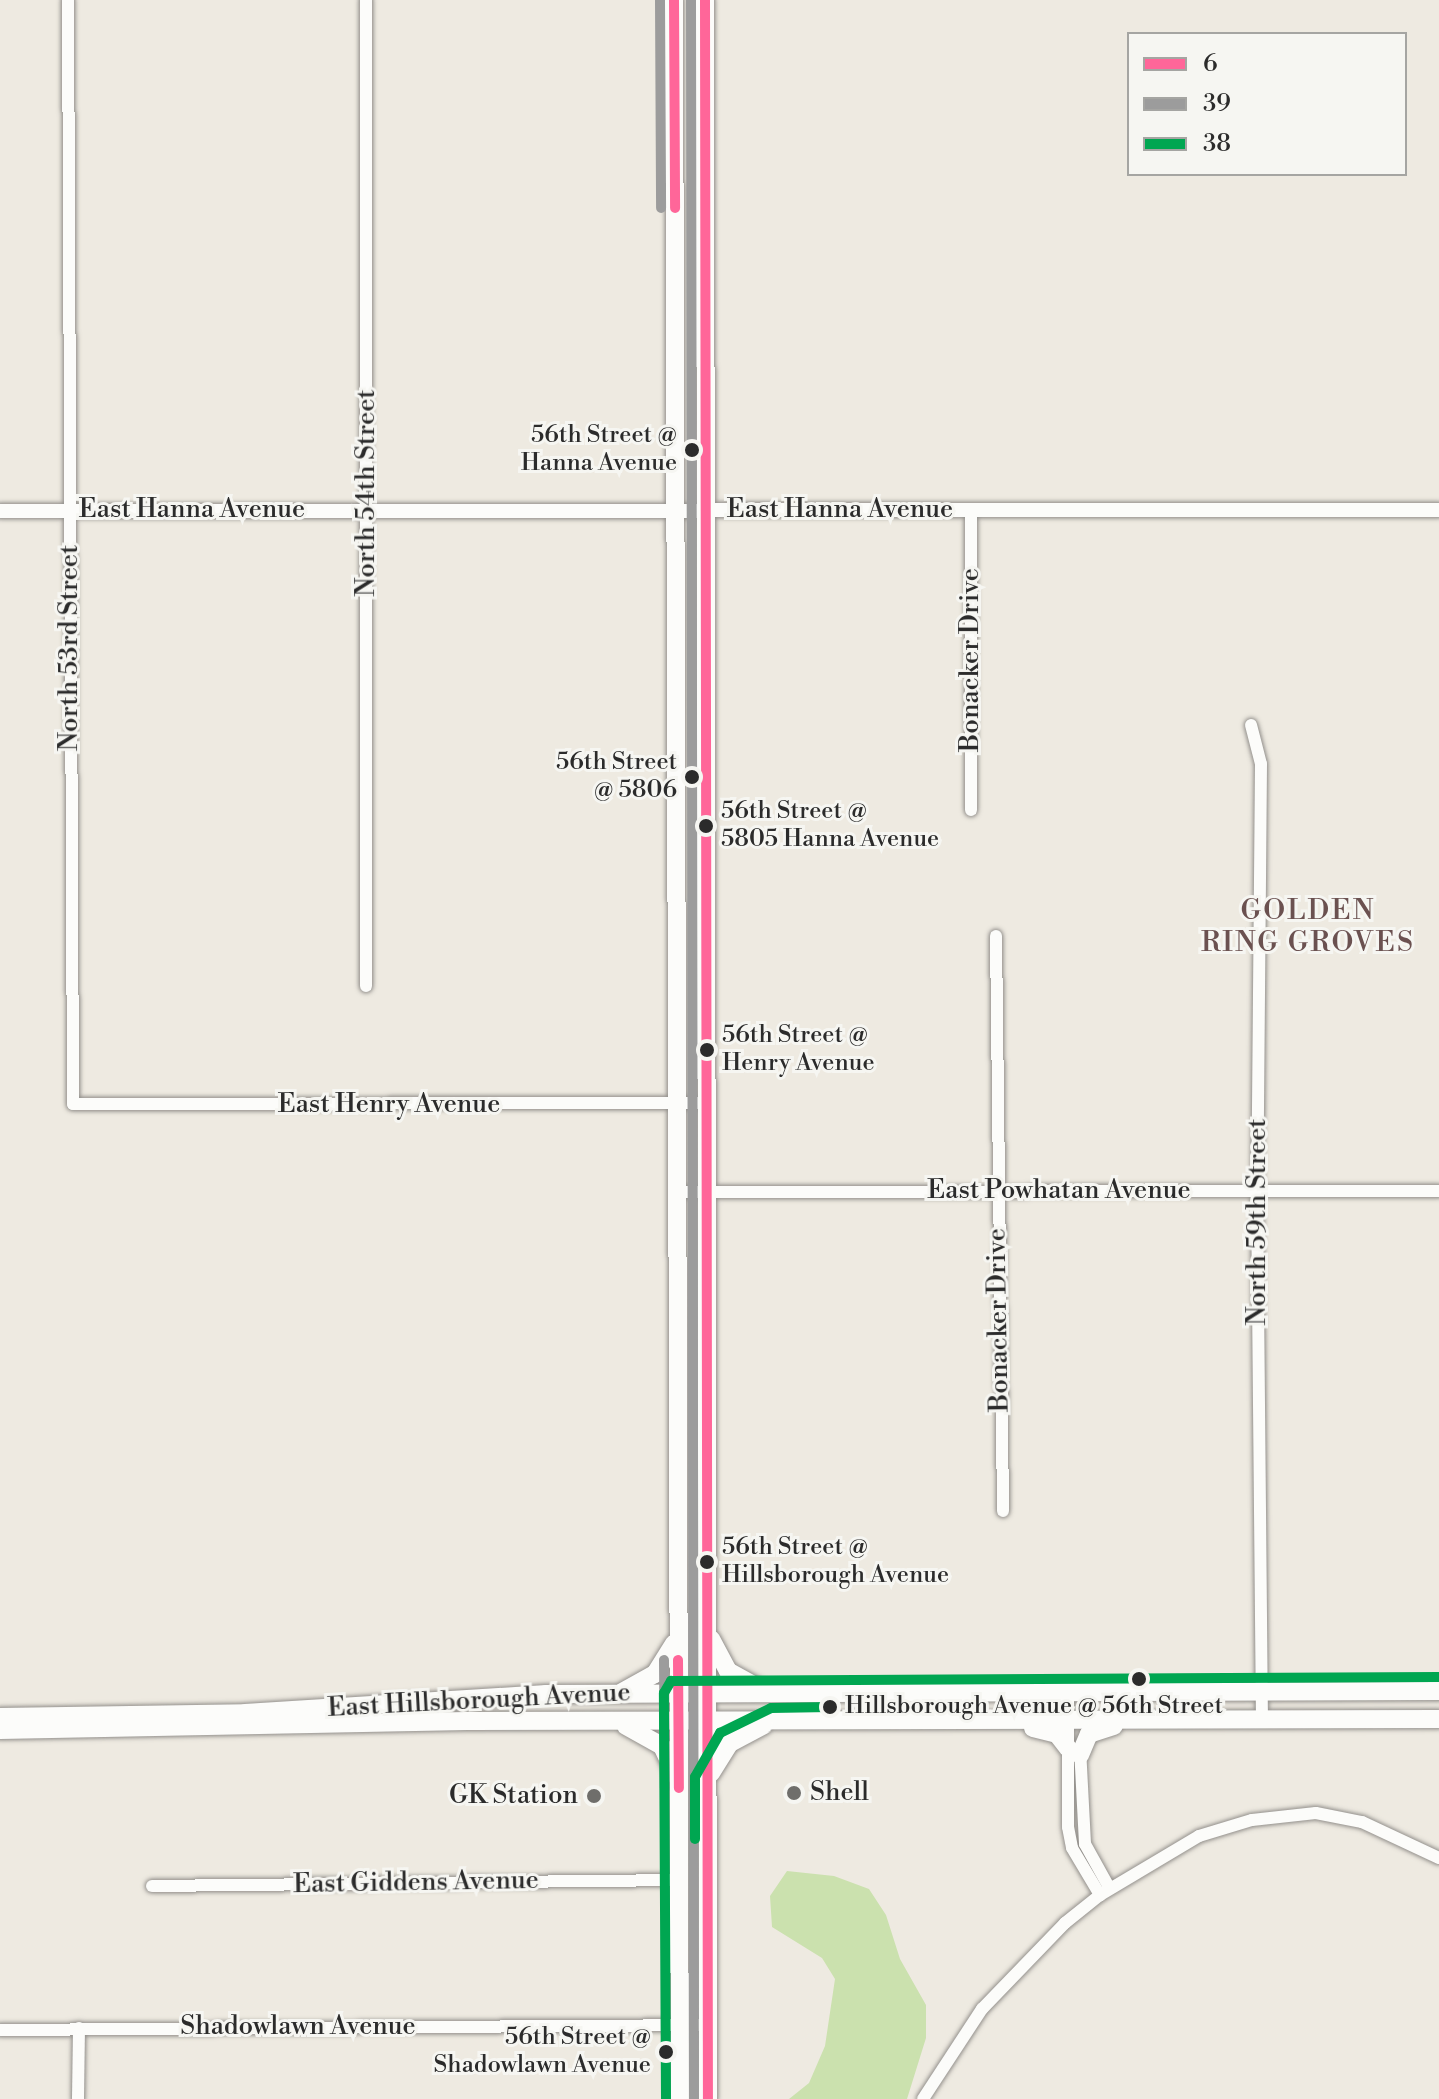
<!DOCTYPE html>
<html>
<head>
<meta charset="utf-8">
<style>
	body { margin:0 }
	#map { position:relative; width:1439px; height:2099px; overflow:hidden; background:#eeeae1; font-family:"Libre Bodoni",serif }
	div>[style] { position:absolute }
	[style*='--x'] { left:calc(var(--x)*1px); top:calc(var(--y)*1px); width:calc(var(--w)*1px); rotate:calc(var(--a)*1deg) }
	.green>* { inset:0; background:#cbe1ae }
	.roads { filter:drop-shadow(0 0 2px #93908c) drop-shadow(0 0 2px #93908c) }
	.minor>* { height:12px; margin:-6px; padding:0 6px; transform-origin:6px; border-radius:6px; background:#fcfcfa }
	.tertiary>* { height:14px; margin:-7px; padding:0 7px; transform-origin:7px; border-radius:7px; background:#fcfcfa }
	.primary>* { height:18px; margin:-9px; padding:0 9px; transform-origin:9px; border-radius:9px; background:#fcfcfa }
	.bus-1>* { height:10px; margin:-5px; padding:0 5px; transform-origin:5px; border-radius:5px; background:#f69 }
	.bus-2>* { height:10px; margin:-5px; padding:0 5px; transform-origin:5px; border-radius:5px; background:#9c9c9c }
	.bus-3>* { height:10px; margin:-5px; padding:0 5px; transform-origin:5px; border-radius:5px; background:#00a651 }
	.dots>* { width:22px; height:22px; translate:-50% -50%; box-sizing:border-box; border:4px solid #f6f6f2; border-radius:50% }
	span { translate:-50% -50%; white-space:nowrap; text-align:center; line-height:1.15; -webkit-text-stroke:6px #f6f6f2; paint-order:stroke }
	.bus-label { font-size:24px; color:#2b2b2b }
	.right { translate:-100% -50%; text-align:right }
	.left { translate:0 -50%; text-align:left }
	.street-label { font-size:26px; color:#2b2b2b }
	.poi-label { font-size:26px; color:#2b2b2b }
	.neighbourhood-label { font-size:28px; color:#6b5150; letter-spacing:2px }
	.legend { position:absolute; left:1127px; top:32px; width:280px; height:144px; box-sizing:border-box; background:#f6f6f2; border:2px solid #a5a5a2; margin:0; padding:10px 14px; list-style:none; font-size:24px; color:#2b2b2b }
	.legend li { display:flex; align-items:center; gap:16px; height:40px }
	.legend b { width:40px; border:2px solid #a5a5a2 }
</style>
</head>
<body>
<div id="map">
	<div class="green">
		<div style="clip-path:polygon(787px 1871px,834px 1876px,869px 1889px,886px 1915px,900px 1959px,926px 2005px,926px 2038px,907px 2099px,789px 2099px,809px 2083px,825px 2046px,835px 1979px,822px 1958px,772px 1927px,770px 1896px)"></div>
	</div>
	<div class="roads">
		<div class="minor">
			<div style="--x:68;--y:0;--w:1104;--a:89.74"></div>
			<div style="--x:73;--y:1104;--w:633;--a:-0.09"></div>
			<div style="--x:1251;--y:725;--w:40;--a:75.6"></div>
			<div style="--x:1261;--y:764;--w:428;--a:90.5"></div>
			<div style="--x:1257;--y:1192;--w:528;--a:89.46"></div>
			<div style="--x:971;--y:810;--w:300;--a:-90"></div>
			<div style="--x:996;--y:936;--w:575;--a:89.3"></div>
			<div style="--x:366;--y:986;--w:986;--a:-90"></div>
			<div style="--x:679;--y:1192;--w:760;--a:-0.08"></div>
			<div style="--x:1068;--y:1692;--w:135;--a:90"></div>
			<div style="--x:1068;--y:1827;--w:21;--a:79"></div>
			<div style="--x:1072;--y:1848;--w:55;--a:59.2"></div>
			<div style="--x:1080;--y:1748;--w:96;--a:87"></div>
			<div style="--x:1085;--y:1844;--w:51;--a:60.9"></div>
			<div style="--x:152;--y:1886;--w:528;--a:-0.65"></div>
			<div style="--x:0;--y:2030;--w:709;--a:-0.4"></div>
			<div style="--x:78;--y:2099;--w:71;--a:-89.2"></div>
			<div style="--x:923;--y:2099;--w:108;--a:-56.8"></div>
			<div style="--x:982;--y:2009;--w:120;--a:-46"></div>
			<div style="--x:1065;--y:1923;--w:45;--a:-38.7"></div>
			<div style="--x:1100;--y:1895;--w:115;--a:-30.8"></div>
			<div style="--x:1199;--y:1836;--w:55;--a:-16.8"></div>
			<div style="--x:1252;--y:1820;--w:64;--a:-6.2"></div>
			<div style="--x:1316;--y:1813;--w:47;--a:11.1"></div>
			<div style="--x:1362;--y:1822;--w:85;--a:25.1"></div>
		</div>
		<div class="tertiary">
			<div style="--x:0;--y:511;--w:1439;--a:-0.04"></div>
		</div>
		<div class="primary">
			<div style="--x:674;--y:0;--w:2099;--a:89.84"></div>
			<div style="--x:705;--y:0;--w:2099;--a:89.92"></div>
			<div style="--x:711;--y:1639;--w:36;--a:62"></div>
			<div style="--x:728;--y:1671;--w:38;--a:29"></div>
			<div style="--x:622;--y:1692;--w:38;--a:-29"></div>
			<div style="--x:655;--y:1674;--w:36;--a:-58"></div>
			<div style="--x:0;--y:1717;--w:245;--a:-0.9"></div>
			<div style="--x:245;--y:1713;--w:302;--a:-3.6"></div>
			<div style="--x:546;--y:1694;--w:893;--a:-0.19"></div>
			<div style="--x:626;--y:1726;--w:41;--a:29.1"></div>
			<div style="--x:662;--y:1746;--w:33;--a:65"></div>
			<div style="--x:1033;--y:1728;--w:25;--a:14"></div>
			<div style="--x:1057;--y:1734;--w:18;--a:52"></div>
			<div style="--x:0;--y:1730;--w:467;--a:-1.1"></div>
			<div style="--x:467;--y:1721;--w:972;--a:-0.12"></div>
			<div style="--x:1080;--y:1755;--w:23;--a:-67"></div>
			<div style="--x:1089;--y:1734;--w:26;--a:-18"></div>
			<div style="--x:711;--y:1773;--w:36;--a:-58"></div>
			<div style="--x:730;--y:1743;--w:38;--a:-28"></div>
		</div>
	</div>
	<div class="bus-1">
		<div style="--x:674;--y:0;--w:208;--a:89.7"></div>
		<div style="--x:705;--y:0;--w:2099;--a:89.92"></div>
		<div style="--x:678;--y:1660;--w:128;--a:89.6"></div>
	</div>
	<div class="bus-2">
		<div style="--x:660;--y:0;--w:208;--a:89.7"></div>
		<div style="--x:691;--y:0;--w:2099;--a:89.92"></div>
		<div style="--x:664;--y:1660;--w:128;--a:89.6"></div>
	</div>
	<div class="bus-3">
		<div style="--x:695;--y:1839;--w:62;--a:-90"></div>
		<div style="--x:695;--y:1777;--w:51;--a:-60.4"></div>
		<div style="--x:720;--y:1733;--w:57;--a:-26.1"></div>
		<div style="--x:771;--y:1708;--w:59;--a:-1"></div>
		<div style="--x:666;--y:2099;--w:406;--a:-90.3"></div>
		<div style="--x:664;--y:1693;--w:14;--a:-60"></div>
		<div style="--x:671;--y:1681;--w:768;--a:-0.3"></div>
	</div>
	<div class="dots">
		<div style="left:692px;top:450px;background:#2b2b2b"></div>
		<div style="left:692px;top:777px;background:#2b2b2b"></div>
		<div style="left:706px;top:826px;background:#2b2b2b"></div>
		<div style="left:707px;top:1050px;background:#2b2b2b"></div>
		<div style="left:707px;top:1562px;background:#2b2b2b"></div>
		<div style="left:1139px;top:1679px;background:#2b2b2b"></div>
		<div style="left:830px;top:1707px;background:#2b2b2b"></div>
		<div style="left:794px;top:1793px;background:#6f6e6b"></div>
		<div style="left:594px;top:1796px;background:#6f6e6b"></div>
		<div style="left:666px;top:2052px;background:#2b2b2b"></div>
	</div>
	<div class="bus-label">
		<span class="right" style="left:677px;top:450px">56th Street @<br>Hanna Avenue</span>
		<span class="right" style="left:677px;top:777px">56th Street<br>@ 5806</span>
		<span class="left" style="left:721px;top:826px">56th Street @<br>5805 Hanna Avenue</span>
		<span class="left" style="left:722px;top:1050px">56th Street @<br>Henry Avenue</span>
		<span class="left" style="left:722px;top:1562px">56th Street @<br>Hillsborough Avenue</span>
		<span class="left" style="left:845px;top:1707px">Hillsborough Avenue @ 56th Street</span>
		<span class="right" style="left:651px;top:2052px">56th Street @<br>Shadowlawn Avenue</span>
	</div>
	<div class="street-label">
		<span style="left:367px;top:493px;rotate:-90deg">North 54th Street</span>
		<span style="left:192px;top:510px">East Hanna Avenue</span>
		<span style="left:840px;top:510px">East Hanna Avenue</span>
		<span style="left:70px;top:648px;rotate:-90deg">North 53rd Street</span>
		<span style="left:971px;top:660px;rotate:-90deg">Bonacker Drive</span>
		<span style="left:389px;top:1105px">East Henry Avenue</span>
		<span style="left:1059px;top:1191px">East Powhatan Avenue</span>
		<span style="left:1258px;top:1222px;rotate:-90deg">North 59th Street</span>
		<span style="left:999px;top:1320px;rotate:-91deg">Bonacker Drive</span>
		<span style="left:479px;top:1701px;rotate:-3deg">East Hillsborough Avenue</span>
		<span style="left:416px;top:1883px;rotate:-1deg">East Giddens Avenue</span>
		<span style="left:298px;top:2027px">Shadowlawn Avenue</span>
	</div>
	<div class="poi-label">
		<span class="left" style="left:810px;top:1793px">Shell</span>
		<span class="right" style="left:578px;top:1796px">GK Station</span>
	</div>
	<div class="neighbourhood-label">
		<span style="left:1308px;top:927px">GOLDEN<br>RING GROVES</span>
	</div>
	<ul class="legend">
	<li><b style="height:10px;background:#f69"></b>6</li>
	<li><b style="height:10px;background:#9c9c9c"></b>39</li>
	<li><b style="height:10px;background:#00a651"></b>38</li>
	</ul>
</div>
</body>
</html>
